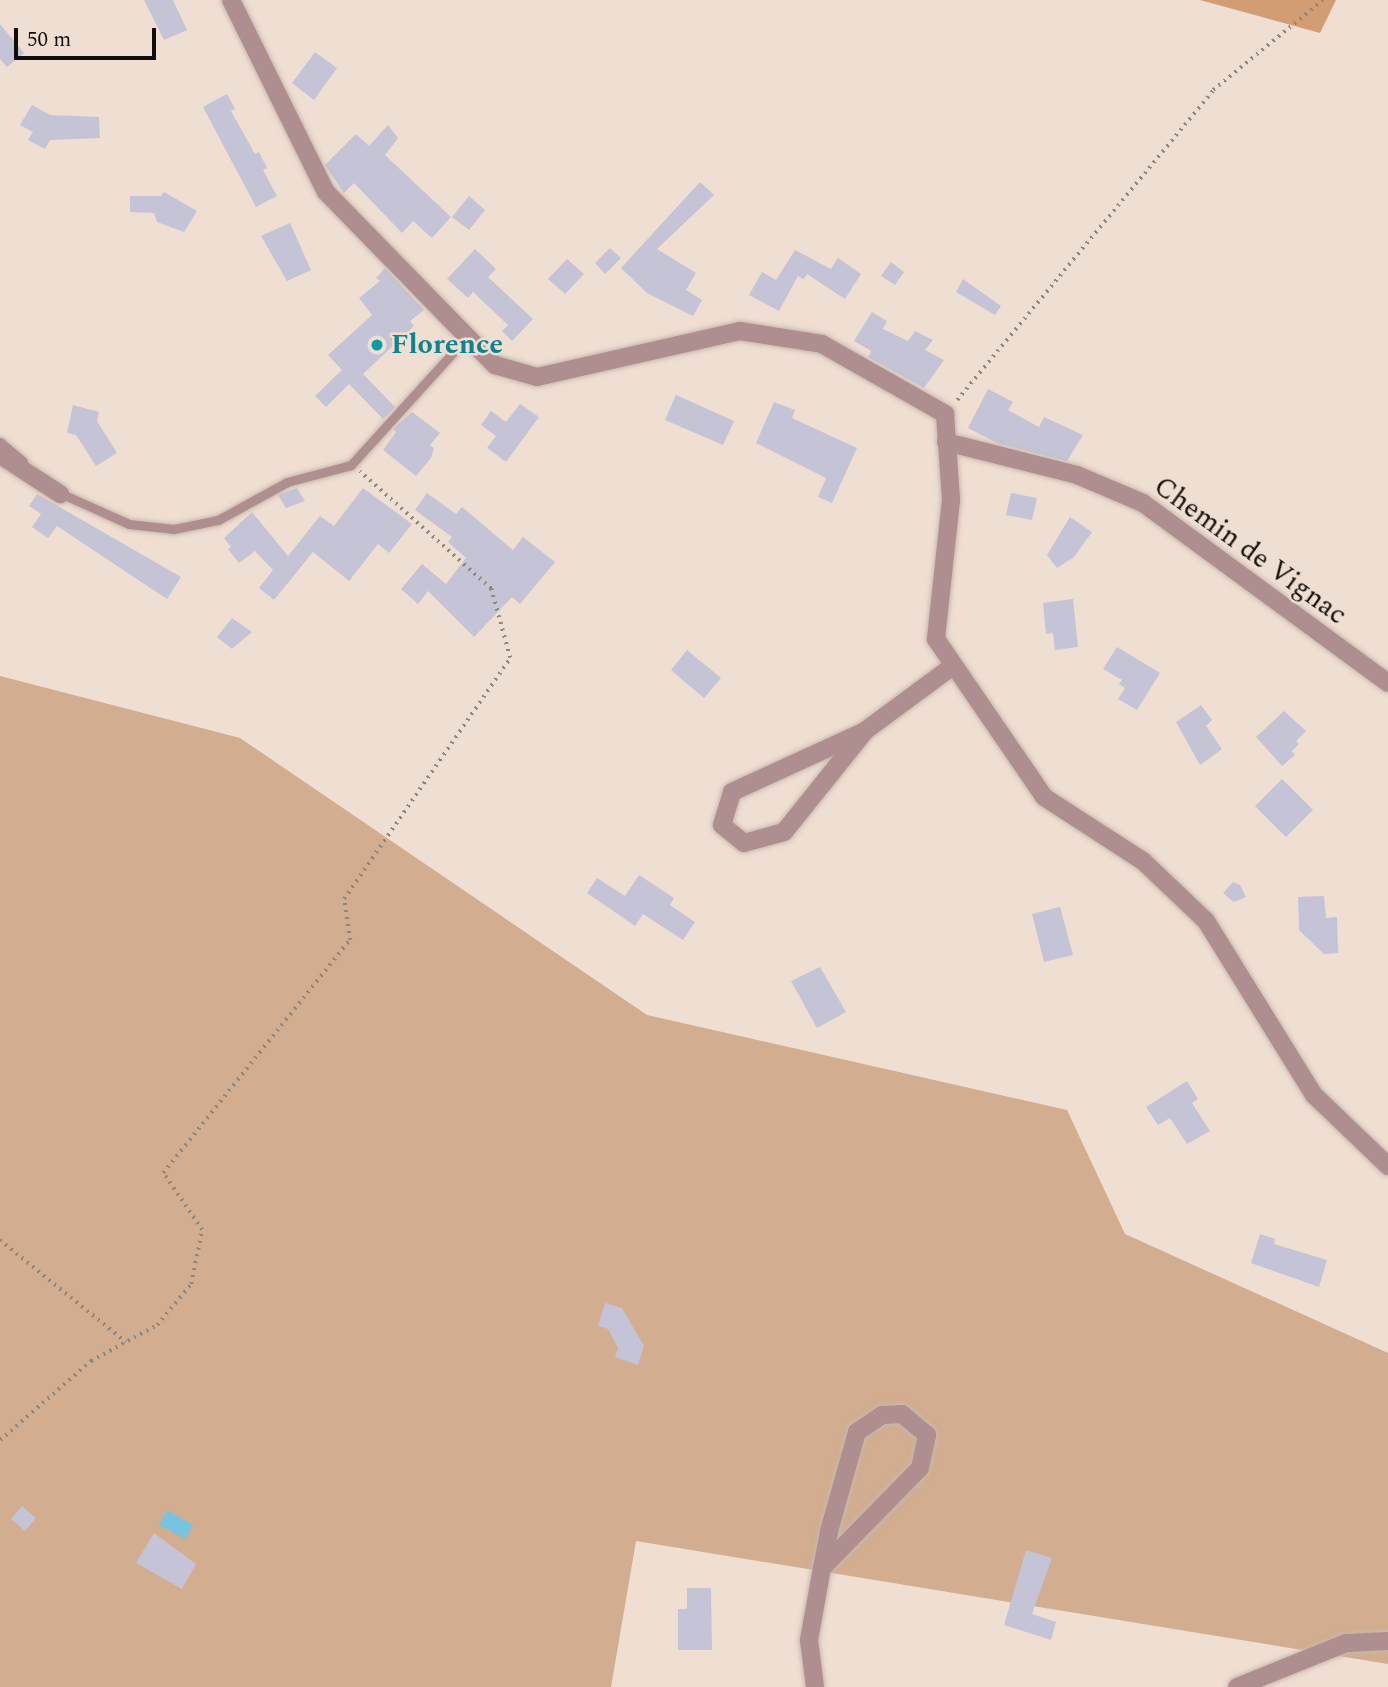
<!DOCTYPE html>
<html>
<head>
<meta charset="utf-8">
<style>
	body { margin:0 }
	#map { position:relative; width:1388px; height:1687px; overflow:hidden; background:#efded2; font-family:Spectral,serif }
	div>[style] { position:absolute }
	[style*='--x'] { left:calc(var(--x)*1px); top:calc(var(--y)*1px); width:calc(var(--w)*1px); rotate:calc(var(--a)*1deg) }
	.green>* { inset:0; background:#d2ad8f }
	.forest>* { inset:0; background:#d29d72 }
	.water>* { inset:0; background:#77c3e0 }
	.building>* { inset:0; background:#c4c4d6 }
	.path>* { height:3.5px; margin-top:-1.75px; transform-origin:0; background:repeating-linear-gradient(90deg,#91857c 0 2px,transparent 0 7px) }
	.roads { filter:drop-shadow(0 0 2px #c7b8ae) drop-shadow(0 0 2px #c7b8ae) }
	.service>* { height:9px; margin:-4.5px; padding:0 4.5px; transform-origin:4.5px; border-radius:4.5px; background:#ae8e8e }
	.minor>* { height:18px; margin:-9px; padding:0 9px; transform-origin:9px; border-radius:9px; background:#ae8e8e }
	.dots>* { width:19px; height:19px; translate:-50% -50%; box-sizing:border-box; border:4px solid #efded2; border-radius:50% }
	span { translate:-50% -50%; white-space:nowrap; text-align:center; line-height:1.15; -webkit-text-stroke:5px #efded2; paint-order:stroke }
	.culture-label { font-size:28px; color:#0d838f; font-weight:700 }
	.left { translate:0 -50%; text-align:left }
	.street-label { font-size:28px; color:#120d08 }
	.scale { position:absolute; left:14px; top:28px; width:142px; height:32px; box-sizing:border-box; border:4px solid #120d08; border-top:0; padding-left:9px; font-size:21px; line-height:24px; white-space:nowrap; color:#120d08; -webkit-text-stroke:5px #efded2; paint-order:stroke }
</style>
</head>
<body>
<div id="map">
	<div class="green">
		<div style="clip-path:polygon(0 676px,240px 738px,647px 1015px,1067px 1110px,1125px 1234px,1388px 1353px,1388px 1664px,636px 1541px,611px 1687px,0 1687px)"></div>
	</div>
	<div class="forest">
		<div style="clip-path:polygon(1200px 0,1336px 0,1320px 33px)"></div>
	</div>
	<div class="water">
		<div style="clip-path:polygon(167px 1510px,193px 1525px,185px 1539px,159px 1525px)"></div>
	</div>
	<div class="building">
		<div style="clip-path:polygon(144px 0,173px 0,187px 30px,164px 40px)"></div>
		<div style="clip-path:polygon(0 24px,24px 53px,7px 67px,0 59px)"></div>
		<div style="clip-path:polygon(315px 52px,337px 68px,314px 100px,292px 83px)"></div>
		<div style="clip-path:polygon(227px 94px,235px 109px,231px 111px,255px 154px,259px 152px,267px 168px,263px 170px,277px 196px,256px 207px,203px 107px)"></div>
		<div style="clip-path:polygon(32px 105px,50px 115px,99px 117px,100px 138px,50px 140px,45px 149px,28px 140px,33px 132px,20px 125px)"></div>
		<div style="clip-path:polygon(388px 125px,398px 138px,385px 155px,451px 217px,432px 238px,413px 221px,402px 233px,354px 183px,344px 193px,325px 165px,356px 134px,369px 146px)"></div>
		<div style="clip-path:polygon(700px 182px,714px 195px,657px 249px,696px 273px,686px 290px,702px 300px,693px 316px,647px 293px,621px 268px)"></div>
		<div style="clip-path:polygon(164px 192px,197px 211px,184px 232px,157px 222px,154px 213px,130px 212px,130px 196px,161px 196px)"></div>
		<div style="clip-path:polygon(469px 196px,485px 210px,469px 230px,452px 217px)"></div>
		<div style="clip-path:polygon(290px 223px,311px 270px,287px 281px,261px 236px)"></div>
		<div style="clip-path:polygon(610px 248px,621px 258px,605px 274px,595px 263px)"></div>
		<div style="clip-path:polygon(475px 249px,496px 269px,488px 277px,533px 319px,512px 341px,502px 331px,508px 325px,473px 292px,468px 298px,447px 279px)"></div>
		<div style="clip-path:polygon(795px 250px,831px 269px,838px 258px,861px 274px,845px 299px,807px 274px,804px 279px,798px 276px,779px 311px,749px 295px,762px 272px,776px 280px)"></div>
		<div style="clip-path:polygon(567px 259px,584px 274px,565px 294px,548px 279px)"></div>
		<div style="clip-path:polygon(891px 262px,904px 272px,895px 285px,881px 276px)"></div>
		<div style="clip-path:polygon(385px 268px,424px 310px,410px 321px,414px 326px,363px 374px,395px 407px,383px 419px,349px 384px,326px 407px,315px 396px,342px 370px,328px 355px,372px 315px,359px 298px,380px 281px,376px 278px)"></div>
		<div style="clip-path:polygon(963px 279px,1001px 306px,995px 315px,956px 292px)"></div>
		<div style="clip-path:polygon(872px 312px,887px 321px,883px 329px,908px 341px,915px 331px,933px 340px,925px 350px,944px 360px,924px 388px,868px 357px,871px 351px,854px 341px)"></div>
		<div style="clip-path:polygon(988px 389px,1013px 402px,1008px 410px,1039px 427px,1044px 417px,1083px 435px,1067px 461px,997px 443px,968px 428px)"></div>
		<div style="clip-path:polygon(676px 395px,734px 421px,723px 445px,665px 420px)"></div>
		<div style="clip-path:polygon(774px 402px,795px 410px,792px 418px,857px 448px,832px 503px,818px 497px,826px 478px,756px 443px)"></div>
		<div style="clip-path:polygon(520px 404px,539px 417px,506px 462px,487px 448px,496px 436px,481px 425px,491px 411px,506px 422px)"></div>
		<div style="clip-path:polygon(73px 405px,99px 412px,97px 421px,117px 453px,96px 466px,76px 435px,67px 433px)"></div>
		<div style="clip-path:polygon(412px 412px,440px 433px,430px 445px,434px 448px,431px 458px,416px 476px,383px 450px,396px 432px,393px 429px)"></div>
		<div style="clip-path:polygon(297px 488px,305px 501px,286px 508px,278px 495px)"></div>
		<div style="clip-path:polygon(363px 488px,412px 524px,389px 553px,378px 544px,349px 581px,313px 552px,274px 600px,259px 588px,273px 570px,255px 551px,239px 563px,228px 549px,231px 547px,224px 538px,252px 512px,288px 556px,320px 516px,334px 526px)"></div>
		<div style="clip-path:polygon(427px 493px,456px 514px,462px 507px,513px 550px,523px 537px,555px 562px,520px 604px,512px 597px,474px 637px,428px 591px,418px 604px,401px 589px,422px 564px,446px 584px,466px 558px,448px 542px,452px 537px,415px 510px)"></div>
		<div style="clip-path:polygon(1011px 493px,1037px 498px,1032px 520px,1006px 515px)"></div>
		<div style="clip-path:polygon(37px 494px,181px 577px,167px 599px,57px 526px,48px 538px,32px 527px,41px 514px,29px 506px)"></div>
		<div style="clip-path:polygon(1070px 517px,1092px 532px,1074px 557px,1057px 568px,1047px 555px)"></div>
		<div style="clip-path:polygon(1073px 599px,1078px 647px,1055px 650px,1053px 633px,1046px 634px,1043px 603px)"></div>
		<div style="clip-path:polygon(232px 618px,252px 632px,232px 649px,217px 637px)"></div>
		<div style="clip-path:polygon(1117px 647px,1160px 673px,1137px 710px,1118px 699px,1125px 688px,1119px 684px,1122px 680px,1103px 669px)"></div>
		<div style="clip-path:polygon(687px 650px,721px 678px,704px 698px,671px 670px)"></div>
		<div style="clip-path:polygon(1201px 705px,1212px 720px,1206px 726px,1222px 749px,1200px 765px,1176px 722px)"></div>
		<div style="clip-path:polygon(1284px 711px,1306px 731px,1296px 741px,1299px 744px,1292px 751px,1295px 755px,1282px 766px,1256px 737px)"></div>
		<div style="clip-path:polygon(1282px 779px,1313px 810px,1286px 837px,1255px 806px)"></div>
		<div style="clip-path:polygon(639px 875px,674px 898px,670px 905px,695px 922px,683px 940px,643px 914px,635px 926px,587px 893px,597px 878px,625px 896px)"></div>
		<div style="clip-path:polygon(1233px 882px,1240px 885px,1246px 897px,1234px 902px,1223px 893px)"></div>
		<div style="clip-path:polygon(1324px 896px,1326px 918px,1337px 917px,1338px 953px,1324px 954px,1299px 930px,1298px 897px)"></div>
		<div style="clip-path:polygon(1060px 907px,1073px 955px,1044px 962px,1032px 914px)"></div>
		<div style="clip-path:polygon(820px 967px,846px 1012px,817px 1028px,791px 981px)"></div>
		<div style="clip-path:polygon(1187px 1081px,1198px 1099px,1192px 1103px,1210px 1131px,1187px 1144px,1170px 1118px,1158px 1125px,1146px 1107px)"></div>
		<div style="clip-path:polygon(1260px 1234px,1275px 1239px,1274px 1244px,1327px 1260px,1319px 1287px,1251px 1263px)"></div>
		<div style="clip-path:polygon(605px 1303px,622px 1308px,644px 1346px,638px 1365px,615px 1357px,618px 1348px,608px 1329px,598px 1326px)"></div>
		<div style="clip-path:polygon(22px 1506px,36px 1518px,25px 1531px,11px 1519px)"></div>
		<div style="clip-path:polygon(154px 1533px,196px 1564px,182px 1589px,136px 1563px)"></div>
		<div style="clip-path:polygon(1026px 1550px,1052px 1558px,1032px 1614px,1056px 1622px,1051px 1640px,1004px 1625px)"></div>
		<div style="clip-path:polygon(687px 1588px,711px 1588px,712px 1650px,678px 1650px,678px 1609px,687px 1609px)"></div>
	</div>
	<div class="path">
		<div style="--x:957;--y:400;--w:402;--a:-50.4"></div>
		<div style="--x:1213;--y:90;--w:142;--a:-39.3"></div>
		<div style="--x:0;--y:1240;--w:162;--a:39"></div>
		<div style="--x:0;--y:1440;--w:121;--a:-41"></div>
		<div style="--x:91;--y:1361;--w:75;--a:-28.6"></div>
		<div style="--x:157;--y:1325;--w:53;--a:-50.3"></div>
		<div style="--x:191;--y:1284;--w:55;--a:-78.5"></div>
		<div style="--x:202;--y:1230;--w:69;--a:-124.4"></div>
		<div style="--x:163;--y:1173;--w:299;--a:-51.3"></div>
		<div style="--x:350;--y:940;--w:41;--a:-98.3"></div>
		<div style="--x:344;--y:899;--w:293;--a:-55.4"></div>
		<div style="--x:510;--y:658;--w:72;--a:-105.4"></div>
		<div style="--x:491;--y:589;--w:176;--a:-138.2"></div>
	</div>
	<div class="roads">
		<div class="service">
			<div style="--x:0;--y:442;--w:30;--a:40"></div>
			<div style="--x:60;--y:493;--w:76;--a:24.2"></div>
			<div style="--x:129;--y:524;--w:45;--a:6.3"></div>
			<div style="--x:174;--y:529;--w:45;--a:-11.6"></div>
			<div style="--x:218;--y:520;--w:79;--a:-28.8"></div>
			<div style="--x:287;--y:482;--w:66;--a:-14.9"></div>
			<div style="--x:351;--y:465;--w:176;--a:-47.8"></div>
		</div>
		<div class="minor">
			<div style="--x:231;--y:0;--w:214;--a:63.7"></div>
			<div style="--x:326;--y:192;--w:242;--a:45.7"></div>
			<div style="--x:495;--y:365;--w:44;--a:15.9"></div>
			<div style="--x:537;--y:377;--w:208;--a:-12.8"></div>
			<div style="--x:740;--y:331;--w:83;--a:9"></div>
			<div style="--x:822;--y:344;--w:142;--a:29.6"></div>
			<div style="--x:945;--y:414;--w:86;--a:86"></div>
			<div style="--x:951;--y:500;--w:140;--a:96.2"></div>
			<div style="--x:936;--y:639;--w:191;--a:55.6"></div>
			<div style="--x:1044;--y:797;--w:118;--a:32.9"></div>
			<div style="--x:1143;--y:861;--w:87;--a:43.6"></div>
			<div style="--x:1206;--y:921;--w:205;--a:58.2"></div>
			<div style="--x:1314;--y:1095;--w:103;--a:43.8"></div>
			<div style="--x:946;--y:442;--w:135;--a:14.1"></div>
			<div style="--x:1077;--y:475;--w:72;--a:23"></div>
			<div style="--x:1143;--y:503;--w:304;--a:36.3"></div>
			<div style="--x:0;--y:455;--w:72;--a:33"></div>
			<div style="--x:865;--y:731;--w:129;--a:128.7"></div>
			<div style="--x:784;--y:832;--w:41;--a:164.6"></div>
			<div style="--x:744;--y:843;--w:28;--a:-141"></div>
			<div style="--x:722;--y:825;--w:34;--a:-73"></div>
			<div style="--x:732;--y:792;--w:146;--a:-24.6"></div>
			<div style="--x:865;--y:731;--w:109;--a:-36.5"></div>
			<div style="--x:815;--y:1687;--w:47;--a:-97.3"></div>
			<div style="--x:809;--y:1640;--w:73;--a:-79.8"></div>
			<div style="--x:822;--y:1568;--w:38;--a:-79"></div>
			<div style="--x:829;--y:1531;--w:103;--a:-74.2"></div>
			<div style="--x:857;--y:1432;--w:30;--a:-34"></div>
			<div style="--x:882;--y:1415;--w:20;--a:-3"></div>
			<div style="--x:902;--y:1414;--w:33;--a:40"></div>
			<div style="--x:927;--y:1435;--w:34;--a:102"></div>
			<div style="--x:920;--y:1468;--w:140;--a:134.4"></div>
			<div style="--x:1237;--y:1687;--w:118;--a:-22"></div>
			<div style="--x:1346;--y:1643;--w:42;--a:-2.7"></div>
		</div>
	</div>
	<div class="dots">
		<div style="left:377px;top:345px;background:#0f9aa8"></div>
	</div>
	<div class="culture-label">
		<span class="left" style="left:391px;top:345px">Florence</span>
	</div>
	<div class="street-label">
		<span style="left:1250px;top:551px;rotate:36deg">Chemin de Vignac</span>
	</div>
	<div class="scale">50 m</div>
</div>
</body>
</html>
